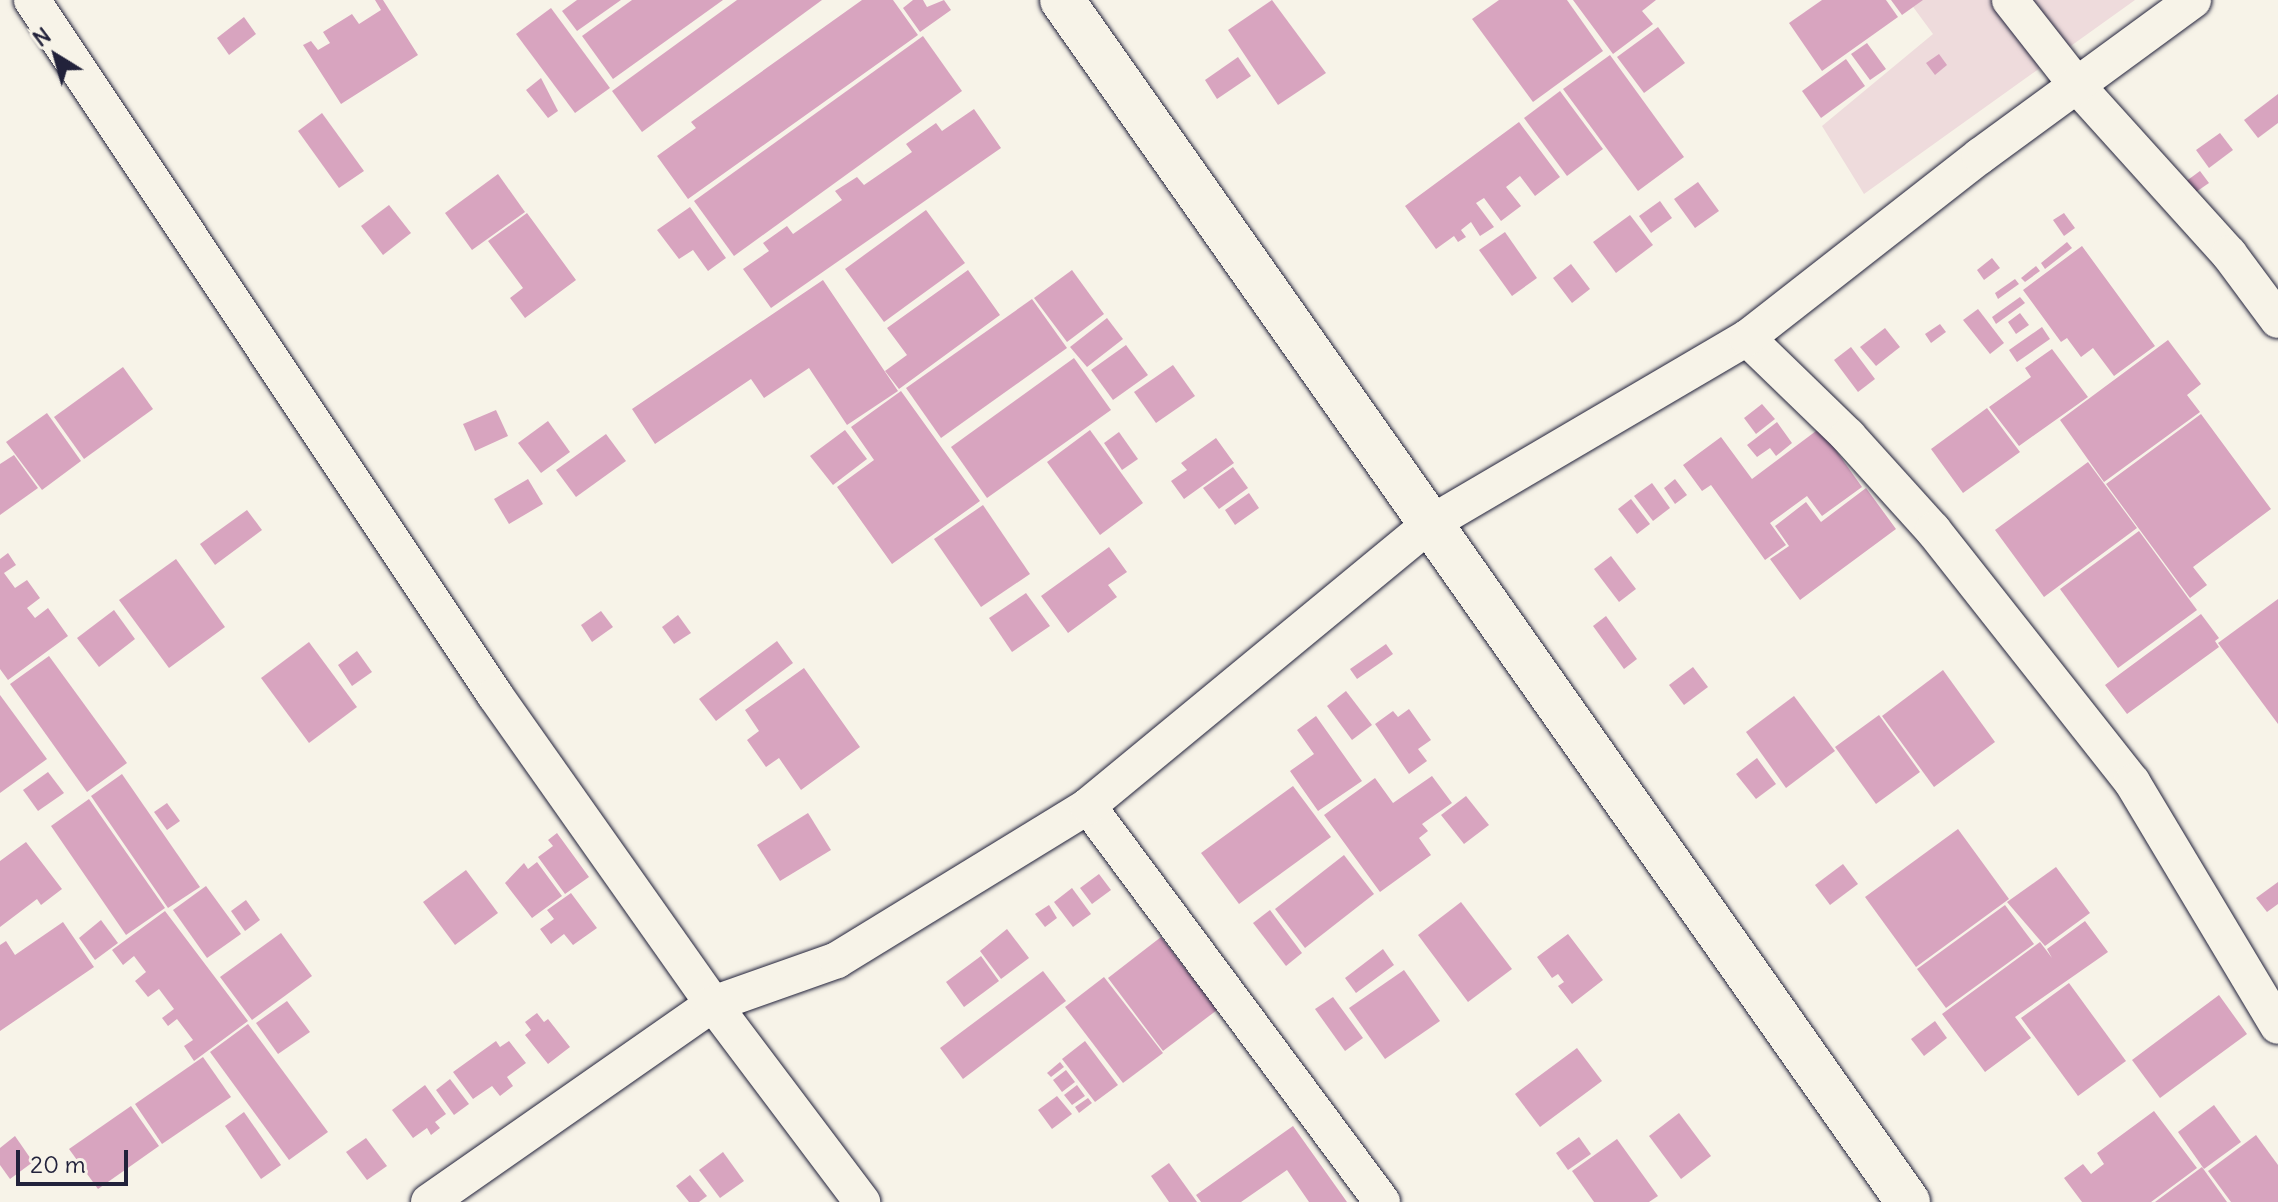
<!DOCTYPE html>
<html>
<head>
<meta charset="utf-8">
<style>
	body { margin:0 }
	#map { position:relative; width:2278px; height:1202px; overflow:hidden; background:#f7f3e8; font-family:Delius,sans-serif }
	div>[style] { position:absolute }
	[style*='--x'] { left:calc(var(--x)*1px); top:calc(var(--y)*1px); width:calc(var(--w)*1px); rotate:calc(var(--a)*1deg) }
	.built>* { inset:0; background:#eedbdc }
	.building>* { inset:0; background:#d8a4bf }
	.roads { filter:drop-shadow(0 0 2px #22223b) drop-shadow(0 0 2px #22223b) }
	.minor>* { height:36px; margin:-18px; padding:0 18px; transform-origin:18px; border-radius:18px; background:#f7f3e8 }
	.tertiary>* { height:44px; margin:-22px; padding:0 22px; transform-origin:22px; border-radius:22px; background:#f7f3e8 }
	span { translate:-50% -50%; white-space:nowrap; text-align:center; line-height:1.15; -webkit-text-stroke:8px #f7f3e8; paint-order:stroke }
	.north { position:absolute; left:16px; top:16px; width:80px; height:80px; -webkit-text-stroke:6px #f7f3e8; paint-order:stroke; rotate:323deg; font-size:22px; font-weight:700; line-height:32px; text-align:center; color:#22223b }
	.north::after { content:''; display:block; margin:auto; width:28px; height:36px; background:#22223b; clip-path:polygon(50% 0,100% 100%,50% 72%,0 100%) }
	.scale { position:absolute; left:16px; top:1150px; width:112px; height:36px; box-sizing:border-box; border:4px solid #22223b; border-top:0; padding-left:10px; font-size:24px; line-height:28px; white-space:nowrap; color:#22223b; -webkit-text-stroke:6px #f7f3e8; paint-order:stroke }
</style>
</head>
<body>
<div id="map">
	<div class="built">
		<div style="clip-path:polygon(1908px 0,2135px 0,1864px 194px,1822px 126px,1933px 34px)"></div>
	</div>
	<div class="building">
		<div style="clip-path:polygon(375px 0,383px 0,418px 55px,341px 104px,303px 45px,311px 41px,318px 50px,330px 43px,323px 32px,352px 14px,359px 24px,381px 10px)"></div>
		<div style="clip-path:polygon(577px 0,621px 0,577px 31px,562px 11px)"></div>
		<div style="clip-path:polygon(632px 0,723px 0,613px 79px,582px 36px)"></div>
		<div style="clip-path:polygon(737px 0,822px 0,642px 132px,612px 91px)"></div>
		<div style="clip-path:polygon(862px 0,893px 0,918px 35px,688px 199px,657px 156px,696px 128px,691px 122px)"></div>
		<div style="clip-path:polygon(913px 0,923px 0,927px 7px,944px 0,951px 10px,920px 32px,903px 8px)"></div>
		<div style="clip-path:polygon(1272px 0,1326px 73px,1278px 105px,1228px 30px)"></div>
		<div style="clip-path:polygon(1499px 0,1567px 0,1603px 51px,1533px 102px,1472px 19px)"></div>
		<div style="clip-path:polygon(1573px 0,1656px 0,1642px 11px,1653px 24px,1613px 54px)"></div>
		<div style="clip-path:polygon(1822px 0,1886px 0,1898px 17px,1822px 71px,1789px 23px)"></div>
		<div style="clip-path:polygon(1891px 0,1923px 0,1902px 15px)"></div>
		<div style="clip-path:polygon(551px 8px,610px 88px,575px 113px,516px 34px)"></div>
		<div style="clip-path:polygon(244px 17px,256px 34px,229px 55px,217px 38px)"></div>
		<div style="clip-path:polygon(1658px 27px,1685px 63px,1644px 93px,1617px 57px)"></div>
		<div style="clip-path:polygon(923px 36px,962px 91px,734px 256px,694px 201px)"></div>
		<div style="clip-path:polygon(1867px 43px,1886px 69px,1870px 80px,1851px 54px)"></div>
		<div style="clip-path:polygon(1939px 54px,1947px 65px,1935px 75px,1926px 63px)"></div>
		<div style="clip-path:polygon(1610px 55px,1684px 157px,1638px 191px,1563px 89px)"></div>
		<div style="clip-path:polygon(1238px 57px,1251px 76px,1217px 99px,1205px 80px)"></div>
		<div style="clip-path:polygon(1846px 59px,1865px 86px,1821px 118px,1802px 91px)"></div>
		<div style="clip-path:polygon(541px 78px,558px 111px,548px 118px,526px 90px)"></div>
		<div style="clip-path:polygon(1560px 91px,1603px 149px,1567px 176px,1524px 118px)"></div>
		<div style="clip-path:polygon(2278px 94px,2278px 123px,2258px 138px,2244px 120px)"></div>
		<div style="clip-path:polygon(974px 109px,1001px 148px,771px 308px,743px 269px,769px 251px,763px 243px,787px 226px,793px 234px,842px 200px,835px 191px,857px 177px,864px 185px,912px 152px,906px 144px,936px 123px,942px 131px)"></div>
		<div style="clip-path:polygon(322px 113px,364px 171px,339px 188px,298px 131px)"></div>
		<div style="clip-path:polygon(1519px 122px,1560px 177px,1535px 196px,1520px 176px,1506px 187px,1521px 206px,1501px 221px,1484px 198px,1476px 203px,1494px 227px,1480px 236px,1471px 222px,1461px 230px,1466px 237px,1458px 242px,1454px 236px,1436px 249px,1405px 206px)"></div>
		<div style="clip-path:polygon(2220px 133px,2233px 150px,2209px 168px,2196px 150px)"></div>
		<div style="clip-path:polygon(2200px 171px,2209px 183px,2193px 194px,2185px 182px)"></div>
		<div style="clip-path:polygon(498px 174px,525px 212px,472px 250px,445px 213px)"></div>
		<div style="clip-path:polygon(1698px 182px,1719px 211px,1695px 228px,1674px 199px)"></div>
		<div style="clip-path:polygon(1660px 201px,1672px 218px,1651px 233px,1639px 216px)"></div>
		<div style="clip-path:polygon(389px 205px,411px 233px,383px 255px,361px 226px)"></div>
		<div style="clip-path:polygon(690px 207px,726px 258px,708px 271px,693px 250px,679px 259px,657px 230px)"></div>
		<div style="clip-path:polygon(926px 210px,965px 263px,884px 322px,845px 269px)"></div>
		<div style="clip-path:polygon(527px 213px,576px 280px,525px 318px,510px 298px,523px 288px,488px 241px)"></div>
		<div style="clip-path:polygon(2064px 213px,2075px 228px,2064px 236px,2053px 220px)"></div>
		<div style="clip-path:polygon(1630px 215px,1653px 245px,1616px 273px,1593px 242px)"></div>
		<div style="clip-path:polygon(1505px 232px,1537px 278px,1512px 296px,1479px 250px)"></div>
		<div style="clip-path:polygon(2067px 242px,2072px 248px,2045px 269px,2041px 263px)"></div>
		<div style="clip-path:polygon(2082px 246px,2155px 346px,2114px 376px,2093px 348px,2081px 357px,2067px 338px,2061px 342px,2023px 290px)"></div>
		<div style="clip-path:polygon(1992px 258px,2000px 268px,1984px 280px,1977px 270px)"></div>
		<div style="clip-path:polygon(1571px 264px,1590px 289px,1572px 303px,1553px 278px)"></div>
		<div style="clip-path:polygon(2036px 266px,2040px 271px,2025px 282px,2021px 278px)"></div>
		<div style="clip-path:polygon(968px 270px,1000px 315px,899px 389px,885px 371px,907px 355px,887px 328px)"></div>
		<div style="clip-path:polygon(1072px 270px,1104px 314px,1067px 342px,1034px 298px)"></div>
		<div style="clip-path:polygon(2015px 279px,2019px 284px,1998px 299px,1995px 293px)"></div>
		<div style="clip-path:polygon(823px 280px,898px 391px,847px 425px,809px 368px,764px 398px,751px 379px,655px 444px,632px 409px)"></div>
		<div style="clip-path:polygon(2020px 297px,2025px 303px,1996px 324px,1992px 317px)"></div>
		<div style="clip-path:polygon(1032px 299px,1067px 348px,941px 438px,906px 388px)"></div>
		<div style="clip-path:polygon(1978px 309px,2004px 343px,1990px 354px,1963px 320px)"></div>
		<div style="clip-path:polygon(2020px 313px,2029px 325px,2016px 334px,2008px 322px)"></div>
		<div style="clip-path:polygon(1107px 318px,1123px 339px,1087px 367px,1070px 347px)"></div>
		<div style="clip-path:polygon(1940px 324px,1946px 332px,1931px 343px,1925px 334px)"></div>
		<div style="clip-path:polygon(2042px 327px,2050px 339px,2017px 362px,2009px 350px)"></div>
		<div style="clip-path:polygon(1885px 328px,1900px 347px,1876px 366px,1860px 347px)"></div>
		<div style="clip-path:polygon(2168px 340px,2201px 384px,2187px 395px,2200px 412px,2104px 482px,2060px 420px)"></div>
		<div style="clip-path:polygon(1126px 345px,1148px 375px,1113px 400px,1091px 370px)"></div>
		<div style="clip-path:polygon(1851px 347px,1875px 379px,1858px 392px,1834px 360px)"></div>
		<div style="clip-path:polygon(2052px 349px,2088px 397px,2019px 446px,1989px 407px,2031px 377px,2025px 368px)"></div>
		<div style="clip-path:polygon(1074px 358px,1111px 410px,987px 498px,951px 447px)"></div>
		<div style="clip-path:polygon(1173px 365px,1195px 396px,1156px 423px,1134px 392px)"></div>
		<div style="clip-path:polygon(123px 367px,153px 409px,84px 459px,54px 417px)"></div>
		<div style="clip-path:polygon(901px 391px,980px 501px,892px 564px,837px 487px,874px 460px,851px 427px)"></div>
		<div style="clip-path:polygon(1762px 404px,1775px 419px,1756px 434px,1744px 418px)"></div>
		<div style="clip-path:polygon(1987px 408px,2020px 452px,1963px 493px,1931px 449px)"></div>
		<div style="clip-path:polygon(496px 410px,508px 436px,475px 451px,463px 424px)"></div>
		<div style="clip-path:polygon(47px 413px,81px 461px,42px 490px,6px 442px)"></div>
		<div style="clip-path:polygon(2201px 414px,2271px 509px,2193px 567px,2207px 585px,2190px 598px,2106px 484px)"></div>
		<div style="clip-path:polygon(548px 421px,570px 452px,541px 473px,518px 443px)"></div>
		<div style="clip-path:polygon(1777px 422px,1792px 443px,1776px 456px,1770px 448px,1757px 457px,1747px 445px)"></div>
		<div style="clip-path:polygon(1820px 428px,1862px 487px,1822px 516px,1807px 496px,1770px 523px,1786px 545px,1765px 560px,1711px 485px,1702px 491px,1683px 465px,1721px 437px,1752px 479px)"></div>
		<div style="clip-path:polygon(845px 430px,867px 459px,833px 485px,810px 456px)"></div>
		<div style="clip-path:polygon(1090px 430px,1143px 503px,1100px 535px,1047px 462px)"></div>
		<div style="clip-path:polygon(1119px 432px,1138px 459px,1122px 470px,1104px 443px)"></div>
		<div style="clip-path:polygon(606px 434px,626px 461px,576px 497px,556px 470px)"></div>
		<div style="clip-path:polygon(1216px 438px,1234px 463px,1184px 499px,1171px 481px,1187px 470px,1181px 463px)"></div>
		<div style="clip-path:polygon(14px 455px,38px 488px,0 515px,0 464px)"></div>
		<div style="clip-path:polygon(2088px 462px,2137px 528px,2044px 597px,1995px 530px)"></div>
		<div style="clip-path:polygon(1233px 467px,1248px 488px,1219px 509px,1203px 488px)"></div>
		<div style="clip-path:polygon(528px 479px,543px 504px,509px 524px,494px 499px)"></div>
		<div style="clip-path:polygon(1675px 479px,1687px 495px,1675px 504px,1664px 488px)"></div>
		<div style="clip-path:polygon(1652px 483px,1670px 508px,1653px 521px,1634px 496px)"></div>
		<div style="clip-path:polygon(1866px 488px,1896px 529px,1800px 600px,1770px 559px,1789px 546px,1775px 526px,1806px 502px,1821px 522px)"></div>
		<div style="clip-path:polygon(1249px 493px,1259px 508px,1235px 525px,1225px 510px)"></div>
		<div style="clip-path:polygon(1631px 499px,1650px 524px,1637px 534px,1618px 509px)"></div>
		<div style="clip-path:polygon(983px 505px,1030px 574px,981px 607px,934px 539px)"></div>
		<div style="clip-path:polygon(247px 510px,262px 530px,215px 565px,200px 544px)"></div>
		<div style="clip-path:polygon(2139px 531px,2197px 610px,2118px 668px,2060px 589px)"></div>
		<div style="clip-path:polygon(1109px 547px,1127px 572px,1108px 585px,1117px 597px,1068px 633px,1041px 596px)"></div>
		<div style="clip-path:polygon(8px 553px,16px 565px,4px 573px,15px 588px,27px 580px,40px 598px,27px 608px,35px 618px,48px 608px,68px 636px,8px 680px,0 669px,0 559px)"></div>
		<div style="clip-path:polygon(1611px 556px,1636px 589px,1619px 602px,1594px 569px)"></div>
		<div style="clip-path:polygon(176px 559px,225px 627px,169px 668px,119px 600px)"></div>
		<div style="clip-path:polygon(1026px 593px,1050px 626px,1012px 652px,989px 618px)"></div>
		<div style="clip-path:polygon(2278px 599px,2278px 724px,2218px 643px)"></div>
		<div style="clip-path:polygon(114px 610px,135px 639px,99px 667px,77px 638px)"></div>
		<div style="clip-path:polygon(601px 611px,613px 627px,592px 642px,581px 625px)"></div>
		<div style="clip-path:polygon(2201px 614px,2219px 638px,2215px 641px,2219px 647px,2127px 714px,2105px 685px)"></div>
		<div style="clip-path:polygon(678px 615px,691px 633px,674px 644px,662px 627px)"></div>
		<div style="clip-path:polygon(1606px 616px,1637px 659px,1624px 669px,1593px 626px)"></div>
		<div style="clip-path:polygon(777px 641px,793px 663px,716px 721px,699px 699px)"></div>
		<div style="clip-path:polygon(309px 642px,357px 707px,309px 743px,261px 678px)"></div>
		<div style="clip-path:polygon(1386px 644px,1393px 654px,1357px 679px,1350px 669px)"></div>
		<div style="clip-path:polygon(357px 651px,372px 672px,352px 686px,338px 665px)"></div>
		<div style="clip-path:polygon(49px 656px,127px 763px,87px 792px,10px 684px)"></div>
		<div style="clip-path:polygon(1693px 667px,1708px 687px,1684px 705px,1669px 685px)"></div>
		<div style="clip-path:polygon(804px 668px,860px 747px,801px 790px,779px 758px,766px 767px,747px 740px,759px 731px,745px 710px)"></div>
		<div style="clip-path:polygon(1943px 670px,1995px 742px,1934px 787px,1882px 716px)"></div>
		<div style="clip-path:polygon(1346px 691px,1372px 725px,1352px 740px,1327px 706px)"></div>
		<div style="clip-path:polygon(0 695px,47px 759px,0 793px)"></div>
		<div style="clip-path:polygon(1794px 696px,1835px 751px,1786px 788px,1746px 732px)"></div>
		<div style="clip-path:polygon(1409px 709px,1431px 740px,1418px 749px,1427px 761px,1409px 774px,1375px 724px,1393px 711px,1398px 717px)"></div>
		<div style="clip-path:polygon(1879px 715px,1920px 772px,1876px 804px,1835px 747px)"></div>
		<div style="clip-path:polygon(1316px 716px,1362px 781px,1318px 811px,1290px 771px,1314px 754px,1297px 730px)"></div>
		<div style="clip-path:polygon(1757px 758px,1776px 784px,1756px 799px,1736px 774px)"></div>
		<div style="clip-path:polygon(48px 772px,64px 793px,38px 811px,23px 790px)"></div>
		<div style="clip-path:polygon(122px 774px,200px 887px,168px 908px,91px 796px)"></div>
		<div style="clip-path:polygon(1432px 776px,1452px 803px,1422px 824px,1428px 831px,1419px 838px,1431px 855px,1380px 892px,1324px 815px,1375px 778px,1393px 803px)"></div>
		<div style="clip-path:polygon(1293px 786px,1331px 837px,1239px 904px,1201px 853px)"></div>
		<div style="clip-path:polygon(1466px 796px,1489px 825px,1464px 844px,1441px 815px)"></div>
		<div style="clip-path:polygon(89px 799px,165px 908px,126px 935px,51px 826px)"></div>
		<div style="clip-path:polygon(167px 803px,180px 821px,167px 830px,154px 812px)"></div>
		<div style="clip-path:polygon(808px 813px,831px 850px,780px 881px,757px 845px)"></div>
		<div style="clip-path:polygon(1958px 829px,2009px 899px,1916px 967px,1865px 897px)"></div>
		<div style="clip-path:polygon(557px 833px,589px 877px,565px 894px,538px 857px,553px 846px,548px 840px)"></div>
		<div style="clip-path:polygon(26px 842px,62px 889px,41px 905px,37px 899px,0 927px,0 861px)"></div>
		<div style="clip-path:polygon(1344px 855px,1374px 894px,1305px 948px,1275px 909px)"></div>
		<div style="clip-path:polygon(537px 862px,562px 896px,532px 918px,505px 883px,524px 863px,528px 869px)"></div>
		<div style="clip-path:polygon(1843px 864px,1858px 884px,1830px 905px,1815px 885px)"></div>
		<div style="clip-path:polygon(2056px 867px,2090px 913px,2045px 946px,2007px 902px)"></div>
		<div style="clip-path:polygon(466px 870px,498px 913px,455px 945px,423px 902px)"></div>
		<div style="clip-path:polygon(1099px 874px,1111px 890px,1092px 904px,1080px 888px)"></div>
		<div style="clip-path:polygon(2278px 882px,2278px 904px,2267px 912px,2256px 898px)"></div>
		<div style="clip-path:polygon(206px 886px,241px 934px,207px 958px,173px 910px)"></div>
		<div style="clip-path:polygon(1072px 888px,1091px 914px,1073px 927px,1054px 902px)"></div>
		<div style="clip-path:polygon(571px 893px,597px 928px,573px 945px,564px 934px,551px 944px,540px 929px,554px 919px,547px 910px)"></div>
		<div style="clip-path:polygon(246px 900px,260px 920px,245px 931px,231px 911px)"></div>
		<div style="clip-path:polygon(1461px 902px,1512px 969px,1468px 1002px,1418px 935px)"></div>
		<div style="clip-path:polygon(1049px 905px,1057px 918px,1045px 927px,1035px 914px)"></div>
		<div style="clip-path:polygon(2005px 905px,2034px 944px,1946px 1008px,1917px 969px)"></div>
		<div style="clip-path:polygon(1270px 910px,1302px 953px,1286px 966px,1253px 923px)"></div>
		<div style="clip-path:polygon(165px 911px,248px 1021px,194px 1061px,184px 1046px,193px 1040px,177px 1019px,168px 1026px,162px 1018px,174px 1009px,159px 989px,148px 997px,135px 981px,146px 972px,134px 956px,123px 965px,112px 950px)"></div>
		<div style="clip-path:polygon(101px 920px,118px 943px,95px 960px,79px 938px)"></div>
		<div style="clip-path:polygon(2085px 921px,2108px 952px,2015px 1017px,2031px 1038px,1985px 1072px,1942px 1014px,2040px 942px,2052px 958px,2047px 949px)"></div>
		<div style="clip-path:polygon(63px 922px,94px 967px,0 1031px,0 945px,6px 941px,15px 955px)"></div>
		<div style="clip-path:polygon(1007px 929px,1029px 958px,1001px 979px,980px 951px)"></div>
		<div style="clip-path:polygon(281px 933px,312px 976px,252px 1020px,220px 977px)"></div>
		<div style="clip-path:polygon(1568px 934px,1603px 980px,1572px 1004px,1558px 986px,1564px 982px,1558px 974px,1552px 978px,1537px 957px)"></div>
		<div style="clip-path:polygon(1161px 937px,1217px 1010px,1163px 1051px,1108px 978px)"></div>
		<div style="clip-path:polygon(1383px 949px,1394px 965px,1356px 993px,1345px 978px)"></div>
		<div style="clip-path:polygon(981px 956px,999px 981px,964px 1007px,946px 982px)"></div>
		<div style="clip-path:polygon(1404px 970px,1440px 1021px,1385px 1059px,1349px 1008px)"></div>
		<div style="clip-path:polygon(1043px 971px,1066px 1001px,963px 1079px,940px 1048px)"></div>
		<div style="clip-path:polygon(1104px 977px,1163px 1053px,1123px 1083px,1065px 1007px)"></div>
		<div style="clip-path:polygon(2069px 983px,2126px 1061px,2078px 1096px,2021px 1018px)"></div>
		<div style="clip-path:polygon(2219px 995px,2247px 1034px,2160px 1098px,2132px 1060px)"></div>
		<div style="clip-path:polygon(1333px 997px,1363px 1038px,1345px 1051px,1315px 1009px)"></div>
		<div style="clip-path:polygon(287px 1001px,310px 1032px,278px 1054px,256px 1023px)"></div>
		<div style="clip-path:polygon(537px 1013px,544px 1022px,548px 1019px,570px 1047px,548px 1064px,525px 1035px,531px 1030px,525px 1022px)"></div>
		<div style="clip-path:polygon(1935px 1021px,1947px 1038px,1924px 1056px,1911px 1039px)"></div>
		<div style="clip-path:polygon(248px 1024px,328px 1132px,289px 1160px,210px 1052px)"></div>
		<div style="clip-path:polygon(496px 1041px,500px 1047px,509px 1041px,526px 1063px,507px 1077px,513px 1086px,500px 1096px,492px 1086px,473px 1099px,453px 1072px)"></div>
		<div style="clip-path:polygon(1085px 1041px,1118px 1085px,1095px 1102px,1062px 1059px)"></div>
		<div style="clip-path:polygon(1577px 1048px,1602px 1081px,1540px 1127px,1515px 1094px)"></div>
		<div style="clip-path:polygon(203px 1057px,231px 1097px,162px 1144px,135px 1104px)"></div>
		<div style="clip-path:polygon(1060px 1062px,1064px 1067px,1051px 1077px,1047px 1073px)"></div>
		<div style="clip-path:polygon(1066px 1070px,1075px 1082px,1062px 1092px,1053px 1080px)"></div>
		<div style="clip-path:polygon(450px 1079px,469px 1104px,454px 1115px,436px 1090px)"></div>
		<div style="clip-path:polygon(425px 1085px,446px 1114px,435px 1122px,440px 1128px,431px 1135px,427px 1128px,413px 1138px,392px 1110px)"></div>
		<div style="clip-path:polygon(1077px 1085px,1085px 1096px,1072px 1105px,1064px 1095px)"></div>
		<div style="clip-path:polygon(1057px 1096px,1072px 1114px,1052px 1129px,1038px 1110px)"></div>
		<div style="clip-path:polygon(1088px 1098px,1092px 1103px,1079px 1113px,1075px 1107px)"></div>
		<div style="clip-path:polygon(2214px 1105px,2241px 1142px,2204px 1169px,2178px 1132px)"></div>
		<div style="clip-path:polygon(131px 1106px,159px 1146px,98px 1189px,69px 1149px)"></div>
		<div style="clip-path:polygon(2154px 1111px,2197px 1168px,2151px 1202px,2082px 1202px,2064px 1178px,2083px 1164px,2091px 1174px,2104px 1164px,2097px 1153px)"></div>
		<div style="clip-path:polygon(244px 1112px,281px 1165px,261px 1179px,225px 1126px)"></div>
		<div style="clip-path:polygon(1679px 1113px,1711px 1156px,1681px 1179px,1649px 1136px)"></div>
		<div style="clip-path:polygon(1293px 1126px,1347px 1202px,1309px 1202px,1287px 1170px,1241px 1202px,1201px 1202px,1196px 1195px)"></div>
		<div style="clip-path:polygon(2256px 1135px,2278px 1165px,2278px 1202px,2231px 1202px,2208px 1171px)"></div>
		<div style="clip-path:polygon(15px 1136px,33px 1162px,10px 1179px,0 1165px,0 1148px)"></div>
		<div style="clip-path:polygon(1579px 1137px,1591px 1154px,1568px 1170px,1556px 1153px)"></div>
		<div style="clip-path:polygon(366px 1138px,387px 1166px,367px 1180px,346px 1152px)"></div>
		<div style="clip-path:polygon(1617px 1139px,1658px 1196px,1649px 1202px,1594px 1202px,1572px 1171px)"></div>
		<div style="clip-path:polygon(723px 1152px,744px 1181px,720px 1198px,699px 1170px)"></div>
		<div style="clip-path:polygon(1169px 1163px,1197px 1202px,1169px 1202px,1151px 1176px)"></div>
		<div style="clip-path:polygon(2202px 1167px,2227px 1202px,2155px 1202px)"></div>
		<div style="clip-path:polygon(690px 1175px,707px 1196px,699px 1202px,689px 1202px,676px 1186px)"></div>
	</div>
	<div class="roads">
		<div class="minor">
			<div style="--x:32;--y:0;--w:835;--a:56.33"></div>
			<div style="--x:495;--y:695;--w:378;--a:54.8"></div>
			<div style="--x:713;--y:1004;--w:248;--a:53"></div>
			<div style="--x:2010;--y:0;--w:112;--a:51.9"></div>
			<div style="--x:2079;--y:88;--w:224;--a:47.9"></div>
			<div style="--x:2229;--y:254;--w:82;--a:53.4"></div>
			<div style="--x:1747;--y:338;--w:141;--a:44.1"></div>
			<div style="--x:1848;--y:436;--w:127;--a:47.9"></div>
			<div style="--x:1933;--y:530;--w:321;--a:51.7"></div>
			<div style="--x:2132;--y:782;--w:284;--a:59.1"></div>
			<div style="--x:1088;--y:806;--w:493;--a:53.4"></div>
			<div style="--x:429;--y:1202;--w:346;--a:-34.9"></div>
			<div style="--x:713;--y:1004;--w:132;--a:-19.5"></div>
			<div style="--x:837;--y:960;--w:294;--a:-31.5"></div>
			<div style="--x:1088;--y:806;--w:447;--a:-39.5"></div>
			<div style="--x:1433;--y:522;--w:364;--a:-30.4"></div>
			<div style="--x:1747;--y:338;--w:296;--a:-38"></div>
			<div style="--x:1980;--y:156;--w:264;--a:-36.2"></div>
		</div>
		<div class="tertiary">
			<div style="--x:1062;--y:0;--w:1470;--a:54.86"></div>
		</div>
	</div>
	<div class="north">N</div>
	<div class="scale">20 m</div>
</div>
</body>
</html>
